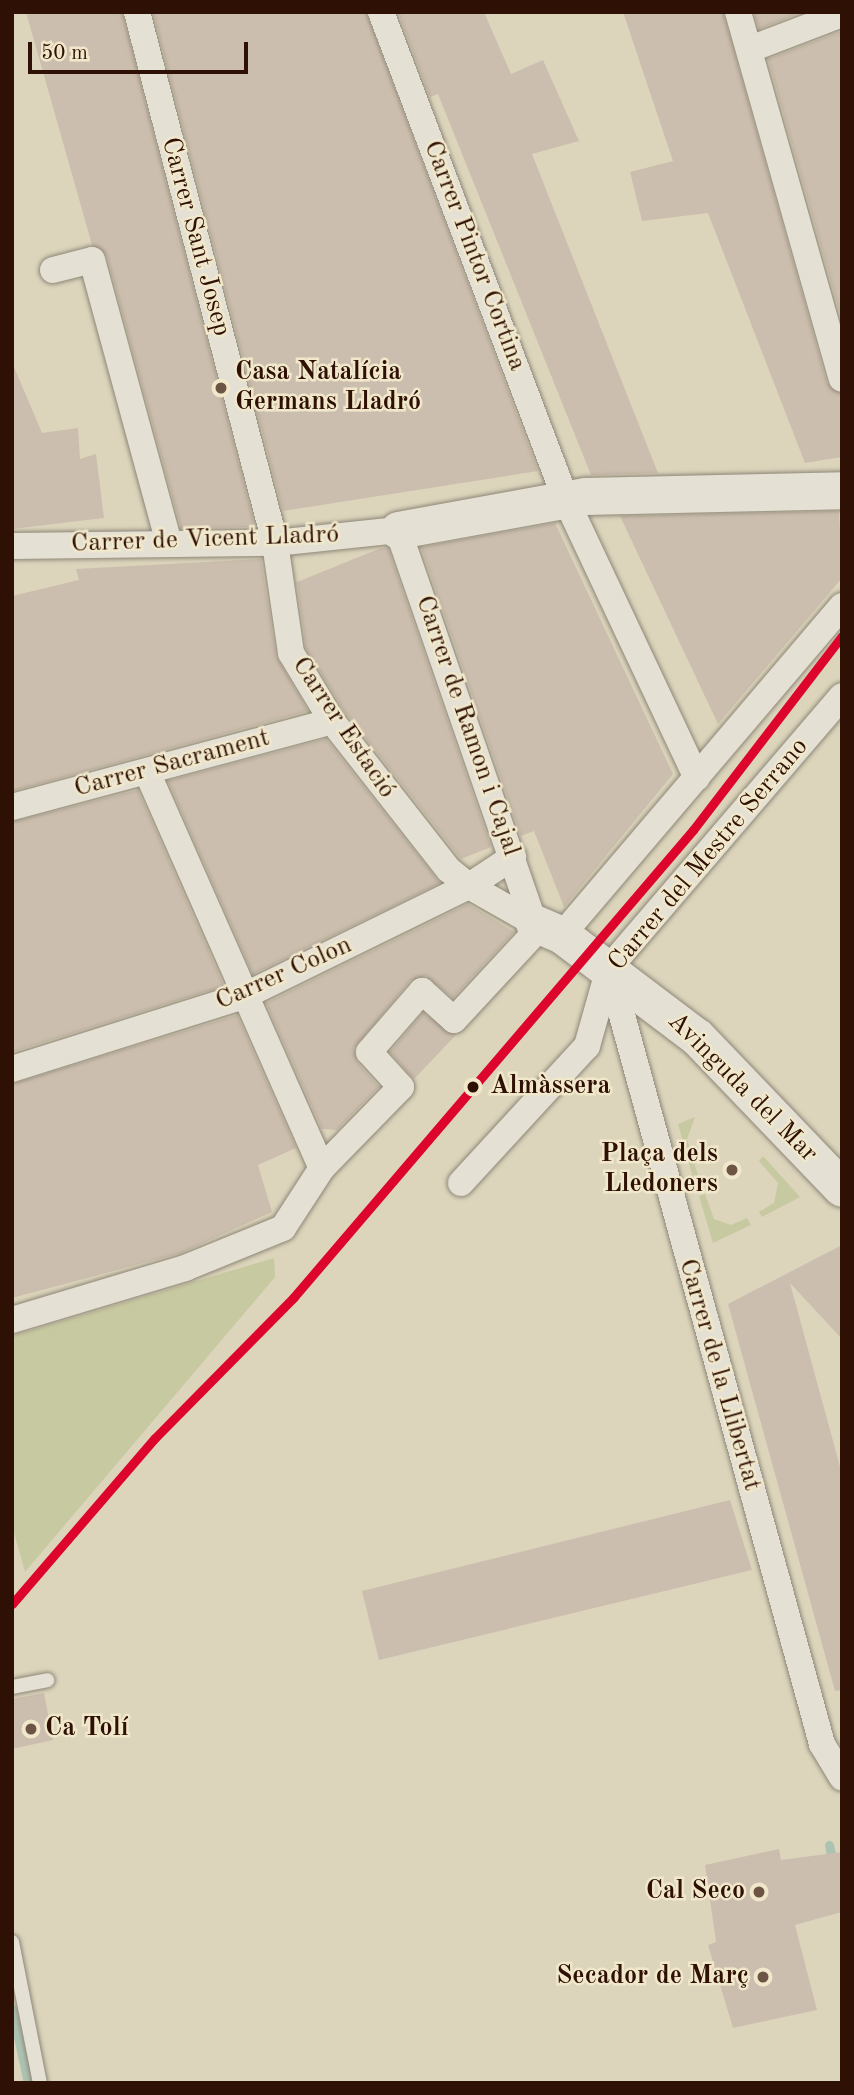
<!DOCTYPE html>
<html>
<head>
<meta charset="utf-8">
<style>
	body { margin:0 }
	#map { position:relative; width:854px; height:2095px; overflow:hidden; background:#dcd5bc; font-family:"Old Standard TT",serif }
	div>[style] { position:absolute }
	[style*='--x'] { left:calc(var(--x)*1px); top:calc(var(--y)*1px); width:calc(var(--w)*1px); rotate:calc(var(--a)*1deg) }
	.green>* { inset:0; background:#c7c9a1 }
	.stream>* { height:9px; margin:-4.5px; padding:0 4.5px; transform-origin:4.5px; border-radius:4.5px; background:#acc3b2 }
	.building>* { inset:0; background:#ccbeae }
	.roads { filter:drop-shadow(0 0 2px #8e8677) drop-shadow(0 0 2px #8e8677) }
	.lane>* { height:14px; margin:-7px; padding:0 7px; transform-origin:7px; border-radius:7px; background:#e4e0d3 }
	.street>* { height:26px; margin:-13px; padding:0 13px; transform-origin:13px; border-radius:13px; background:#e4e0d3 }
	.secondary>* { height:37px; margin:-18.5px; padding:0 18.5px; transform-origin:18.5px; border-radius:18.5px; background:#e4e0d3 }
	.metro-1>* { height:9px; margin:-4.5px; padding:0 4.5px; transform-origin:4.5px; border-radius:4.5px; background:#dd052b }
	.dots>* { width:19px; height:19px; translate:-50% -50%; box-sizing:border-box; border:4px solid #f1e8cb; border-radius:50% }
	span { translate:-50% -50%; white-space:nowrap; text-align:center; line-height:1.15; -webkit-text-stroke:5px #f1e8cb; paint-order:stroke }
	.street-label { font-size:26px; color:#2f1005 }
	.poi-label { font-size:26px; color:#2f1005; font-weight:700 }
	.left { translate:0 -50%; text-align:left }
	.right { translate:-100% -50%; text-align:right }
	.stop-label { font-size:26px; color:#2f1005; font-weight:700 }
	.frame { position:absolute; inset:0; border:14px solid #2f1005; pointer-events:none }
	.scale { position:absolute; left:28px; top:42px; width:220px; height:32px; box-sizing:border-box; border:4px solid #2f1005; border-top:0; padding-left:9px; font-size:21px; line-height:24px; white-space:nowrap; color:#2f1005; -webkit-text-stroke:5px #f1e8cb; paint-order:stroke }
</style>
</head>
<body>
<div id="map">
	<div class="green">
		<div style="clip-path:polygon(695px 1117px,687px 1139px,699px 1179px,694px 1181px,678px 1124px)"></div>
		<div style="clip-path:polygon(763px 1156px,800px 1197px,762px 1217px,759px 1212px,774px 1203px,778px 1183px,759px 1161px)"></div>
		<div style="clip-path:polygon(705px 1194px,714px 1219px,731px 1225px,747px 1218px,751px 1225px,713px 1243px,699px 1196px)"></div>
		<div style="clip-path:polygon(274px 1258px,275px 1277px,25px 1572px,12px 1525px,12px 1336px)"></div>
	</div>
	<div class="stream">
		<div style="--x:829;--y:1845;--w:18;--a:77"></div>
		<div style="--x:12;--y:2009;--w:76;--a:77.8"></div>
	</div>
	<div class="building">
		<div style="clip-path:polygon(26px 12px,122px 12px,255px 527px,181px 528px,107px 256px,92px 245px)"></div>
		<div style="clip-path:polygon(153px 12px,366px 12px,538px 471px,283px 511px)"></div>
		<div style="clip-path:polygon(398px 12px,484px 12px,511px 74px,543px 60px,579px 141px,532px 154px,658px 473px,591px 475px,438px 94px,430px 97px)"></div>
		<div style="clip-path:polygon(623px 12px,723px 12px,827px 383px,842px 394px,842px 457px,805px 463px,708px 213px,642px 221px,630px 172px,673px 161px)"></div>
		<div style="clip-path:polygon(754px 12px,802px 12px,759px 29px)"></div>
		<div style="clip-path:polygon(842px 31px,842px 320px,768px 59px)"></div>
		<div style="clip-path:polygon(12px 362px,42px 433px,78px 428px,80px 459px,96px 454px,104px 518px,12px 529px)"></div>
		<div style="clip-path:polygon(839px 511px,842px 578px,718px 724px,620px 516px)"></div>
		<div style="clip-path:polygon(555px 523px,673px 774px,564px 907px,534px 831px,521px 836px,421px 547px)"></div>
		<div style="clip-path:polygon(381px 548px,388px 548px,491px 847px,461px 859px,345px 712px,306px 648px,297px 582px)"></div>
		<div style="clip-path:polygon(261px 559px,276px 656px,308px 711px,12px 791px,12px 596px,79px 580px,76px 569px)"></div>
		<div style="clip-path:polygon(326px 739px,440px 883px,253px 974px,168px 781px)"></div>
		<div style="clip-path:polygon(138px 790px,224px 986px,12px 1052px,12px 822px)"></div>
		<div style="clip-path:polygon(468px 904px,514px 932px,453px 998px,426px 976px,410px 981px,354px 1048px,357px 1062px,379px 1087px,337px 1130px,322px 1129px,266px 1003px)"></div>
		<div style="clip-path:polygon(423px 1013px,456px 1035px,414px 1079px,390px 1052px)"></div>
		<div style="clip-path:polygon(237px 1015px,296px 1148px,258px 1165px,272px 1212px,181px 1253px,12px 1298px,12px 1084px)"></div>
		<div style="clip-path:polygon(842px 1245px,842px 1339px,790px 1283px,842px 1474px,842px 1690px,835px 1691px,728px 1304px)"></div>
		<div style="clip-path:polygon(730px 1500px,752px 1570px,379px 1660px,362px 1591px)"></div>
		<div style="clip-path:polygon(44px 1693px,53px 1740px,12px 1749px,12px 1699px)"></div>
		<div style="clip-path:polygon(779px 1849px,781px 1860px,842px 1852px,842px 1912px,795px 1925px,817px 2010px,733px 2028px,708px 1945px,716px 1942px,705px 1865px)"></div>
	</div>
	<div class="roads">
		<div class="lane">
			<div style="--x:12;--y:1687;--w:36;--a:-11"></div>
			<div style="--x:12;--y:1942;--w:144;--a:78.8"></div>
		</div>
		<div class="street">
			<div style="--x:137;--y:12;--w:549;--a:75.43"></div>
			<div style="--x:275;--y:543;--w:111;--a:81.7"></div>
			<div style="--x:291;--y:653;--w:79;--a:58.9"></div>
			<div style="--x:332;--y:721;--w:189;--a:51.9"></div>
			<div style="--x:449;--y:870;--w:26;--a:39"></div>
			<div style="--x:469;--y:886;--w:53;--a:-33.4"></div>
			<div style="--x:381;--y:12;--w:522;--a:69.24"></div>
			<div style="--x:566;--y:500;--w:307;--a:64.8"></div>
			<div style="--x:738;--y:12;--w:381;--a:74.2"></div>
			<div style="--x:753;--y:48;--w:95;--a:-20.9"></div>
			<div style="--x:53;--y:270;--w:40;--a:-14.4"></div>
			<div style="--x:92;--y:260;--w:290;--a:74.8"></div>
			<div style="--x:12;--y:546;--w:263;--a:-0.7"></div>
			<div style="--x:275;--y:543;--w:124;--a:-6"></div>
			<div style="--x:398;--y:530;--w:416;--a:70.9"></div>
			<div style="--x:147;--y:772;--w:433;--a:66.2"></div>
			<div style="--x:12;--y:807;--w:331;--a:-15"></div>
			<div style="--x:562;--y:935;--w:432;--a:-49.6"></div>
			<div style="--x:609;--y:968;--w:805;--a:74.65"></div>
			<div style="--x:822;--y:1744;--w:39;--a:59"></div>
			<div style="--x:12;--y:1069;--w:243;--a:-17.5"></div>
			<div style="--x:244;--y:996;--w:250;--a:-26.1"></div>
			<div style="--x:469;--y:886;--w:75;--a:29.6"></div>
			<div style="--x:461;--y:1183;--w:186;--a:-47.4"></div>
			<div style="--x:587;--y:1046;--w:81;--a:-74.2"></div>
			<div style="--x:609;--y:968;--w:358;--a:-49.4"></div>
			<div style="--x:12;--y:1320;--w:181;--a:-16.7"></div>
			<div style="--x:185;--y:1268;--w:106;--a:-22.2"></div>
			<div style="--x:283;--y:1228;--w:72;--a:-57"></div>
			<div style="--x:322;--y:1168;--w:113;--a:-45.7"></div>
			<div style="--x:401;--y:1087;--w:47;--a:-132.4"></div>
			<div style="--x:369;--y:1052;--w:81;--a:-49"></div>
			<div style="--x:422;--y:991;--w:43;--a:42.2"></div>
			<div style="--x:454;--y:1020;--w:128;--a:-47.2"></div>
		</div>
		<div class="secondary">
			<div style="--x:398;--y:530;--w:190;--a:-10.3"></div>
			<div style="--x:585;--y:496;--w:257;--a:-1.3"></div>
			<div style="--x:534;--y:923;--w:30;--a:23"></div>
			<div style="--x:562;--y:935;--w:169;--a:37.1"></div>
			<div style="--x:697;--y:1037;--w:209;--a:46.2"></div>
		</div>
	</div>
	<div class="metro-1">
		<div style="--x:12;--y:1604;--w:219;--a:-49.3"></div>
		<div style="--x:155;--y:1438;--w:197;--a:-45.4"></div>
		<div style="--x:293;--y:1298;--w:616;--a:-49.48"></div>
		<div style="--x:693;--y:830;--w:245;--a:-52.5"></div>
	</div>
	<div class="dots">
		<div style="left:221px;top:388px;background:#6c5545"></div>
		<div style="left:473px;top:1087px;background:#2f1005"></div>
		<div style="left:732px;top:1170px;background:#6c5545"></div>
		<div style="left:31px;top:1729px;background:#6c5545"></div>
		<div style="left:759px;top:1892px;background:#6c5545"></div>
		<div style="left:763px;top:1977px;background:#6c5545"></div>
	</div>
	<div class="street-label">
		<span style="left:195px;top:237px;rotate:75deg">Carrer Sant Josep</span>
		<span style="left:474px;top:256px;rotate:69deg">Carrer Pintor Cortina</span>
		<span style="left:205px;top:540px;rotate:-2deg">Carrer de Vicent Lladró</span>
		<span style="left:467px;top:726px;rotate:71deg">Carrer de Ramon i Cajal</span>
		<span style="left:343px;top:728px;rotate:56deg">Carrer Estació</span>
		<span style="left:172px;top:764px;rotate:-15deg">Carrer Sacrament</span>
		<span style="left:709px;top:855px;rotate:-50deg">Carrer del Mestre Serrano</span>
		<span style="left:284px;top:974px;rotate:-24deg">Carrer Colon</span>
		<span style="left:742px;top:1088px;rotate:45deg">Avinguda del Mar</span>
		<span style="left:719px;top:1375px;rotate:74deg">Carrer de la Llibertat</span>
	</div>
	<div class="poi-label">
		<span class="left" style="left:235px;top:388px">Casa Natalícia<br>Germans Lladró</span>
		<span class="right" style="left:718px;top:1170px">Plaça dels<br>Lledoners</span>
		<span class="left" style="left:45px;top:1729px">Ca Tolí</span>
		<span class="right" style="left:745px;top:1892px">Cal Seco</span>
		<span class="right" style="left:749px;top:1977px">Secador de Març</span>
	</div>
	<div class="stop-label">
		<span class="left" style="left:490px;top:1087px">Almàssera</span>
	</div>
	<div class="frame"></div>
	<div class="scale">50 m</div>
</div>
</body>
</html>
